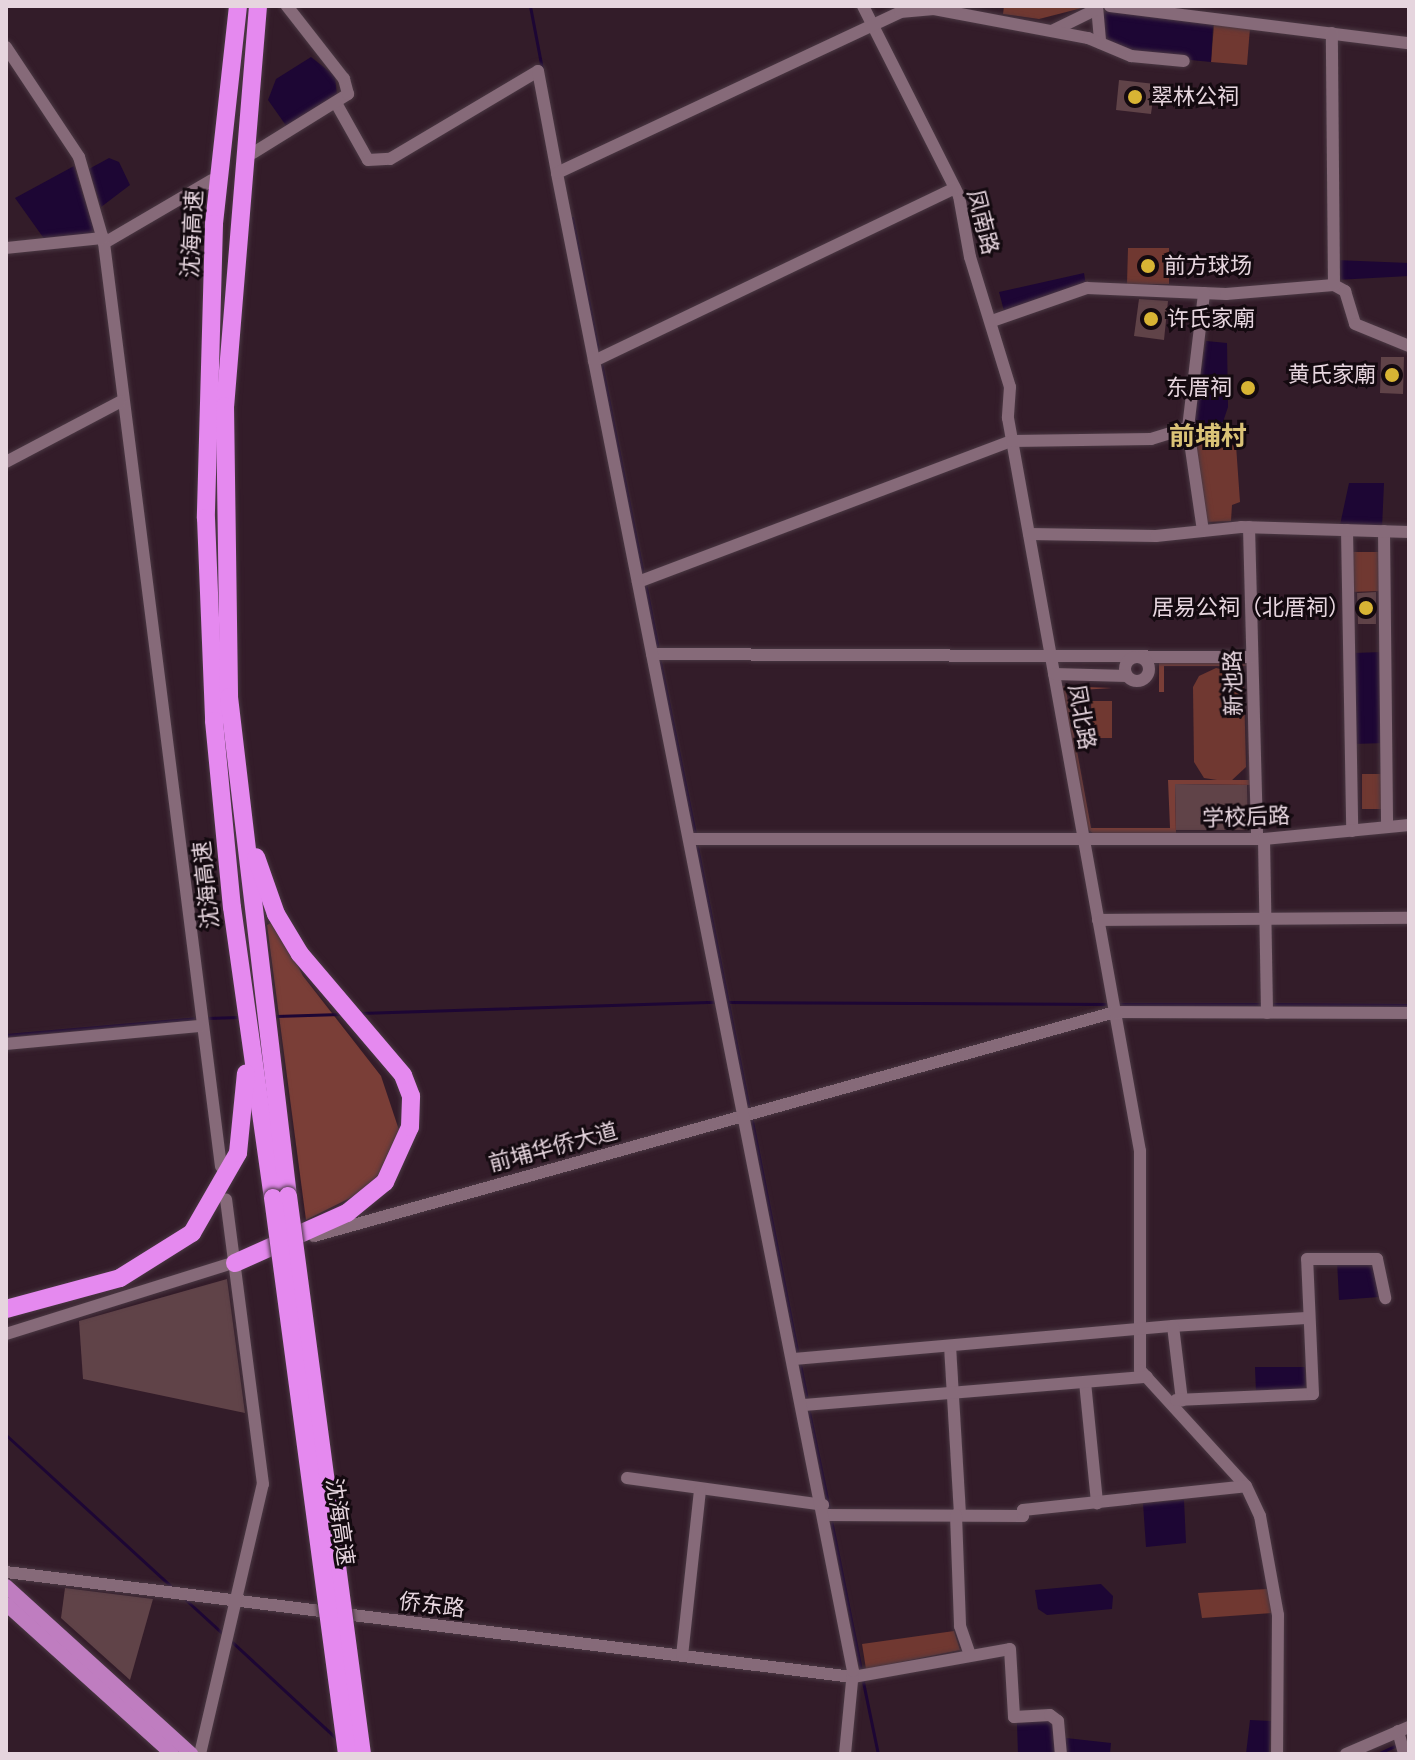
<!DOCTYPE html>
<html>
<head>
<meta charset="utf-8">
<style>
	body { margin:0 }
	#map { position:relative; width:1415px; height:1760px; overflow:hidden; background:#331c29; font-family:Cabin,"Noto Sans SC",sans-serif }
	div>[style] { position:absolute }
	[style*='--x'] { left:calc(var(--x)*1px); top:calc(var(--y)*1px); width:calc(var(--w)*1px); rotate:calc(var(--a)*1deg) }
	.green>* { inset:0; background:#703831 }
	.forest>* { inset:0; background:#7a3e37 }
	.water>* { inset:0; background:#1d0634 }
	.stream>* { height:3px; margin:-1.5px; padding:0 1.5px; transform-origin:1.5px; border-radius:1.5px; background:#1d0634 }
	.building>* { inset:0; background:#604348 }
	.roads { filter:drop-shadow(0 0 2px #4a3843) drop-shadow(0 0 2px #4a3843) }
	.minor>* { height:12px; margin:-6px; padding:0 6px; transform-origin:6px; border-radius:6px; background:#866a79 }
	.minor>.ring { margin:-6px; padding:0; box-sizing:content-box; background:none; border:12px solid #866a79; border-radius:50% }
	.major>* { height:14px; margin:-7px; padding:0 7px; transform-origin:7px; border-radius:7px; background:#bf7dc0 }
	.highway>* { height:18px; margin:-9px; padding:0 9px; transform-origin:9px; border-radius:9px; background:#e589ef }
	.bridges { filter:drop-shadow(0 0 2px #4a3843) drop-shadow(0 0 2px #4a3843) }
	.highway-bridge>* { height:18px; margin:-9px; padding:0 9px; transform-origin:9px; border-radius:9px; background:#e589ef }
	.dots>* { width:22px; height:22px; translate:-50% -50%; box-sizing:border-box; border:4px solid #140a10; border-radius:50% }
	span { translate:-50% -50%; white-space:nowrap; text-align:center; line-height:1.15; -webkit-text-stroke:6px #140a10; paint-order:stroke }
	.poi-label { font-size:22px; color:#e6d5de }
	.left { translate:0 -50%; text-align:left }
	.right { translate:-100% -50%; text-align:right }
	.street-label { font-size:22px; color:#e6d5de }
	.quarter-label { font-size:26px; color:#dbc377; font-weight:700 }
	.frame { position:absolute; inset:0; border:8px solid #e6d5de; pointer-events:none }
</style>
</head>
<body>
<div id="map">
	<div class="green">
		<div style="clip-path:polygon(1004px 6px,1090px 6px,1039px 19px,1003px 14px)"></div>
		<div style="clip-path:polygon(1214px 25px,1250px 28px,1247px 65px,1211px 62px)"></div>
		<div style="clip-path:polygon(1128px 248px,1169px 248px,1169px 284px,1127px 284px)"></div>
		<div style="clip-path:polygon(1209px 429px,1209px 447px,1236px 445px,1240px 502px,1232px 505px,1231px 521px,1207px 522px,1189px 431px)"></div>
		<div style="clip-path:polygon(1351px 552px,1381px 552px,1381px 591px,1351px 592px)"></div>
		<div style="clip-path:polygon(1216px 668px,1234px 672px,1244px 687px,1246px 767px,1230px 782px,1204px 778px,1194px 762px,1193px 687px,1199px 676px)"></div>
		<div style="clip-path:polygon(1091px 701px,1112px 701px,1112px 738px,1092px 738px)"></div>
		<div style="clip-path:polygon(1362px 774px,1382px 774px,1382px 809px,1362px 809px)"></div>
		<div style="clip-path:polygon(1267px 1589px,1273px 1613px,1202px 1618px,1198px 1593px)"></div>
		<div style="clip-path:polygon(954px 1631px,960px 1650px,866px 1669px,862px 1644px)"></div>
	</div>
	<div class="forest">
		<div style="clip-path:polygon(1159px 661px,1251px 661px,1254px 785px,1175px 784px,1176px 834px,1094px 834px,1087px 829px,1060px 686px,1112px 688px,1066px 691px,1091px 828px,1170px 828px,1168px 780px,1249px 780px,1247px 666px,1164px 666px,1164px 692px,1159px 692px)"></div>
		<div style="clip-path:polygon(275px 921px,303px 976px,381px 1076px,400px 1133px,397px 1156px,368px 1189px,306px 1220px,267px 925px)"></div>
	</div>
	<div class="water">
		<div style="clip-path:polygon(1106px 11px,1213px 24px,1211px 62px,1131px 54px,1103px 41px,1100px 15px)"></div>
		<div style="clip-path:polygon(311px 57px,335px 76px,337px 95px,287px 127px,268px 100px,276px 79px)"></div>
		<div style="clip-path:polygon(109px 158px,119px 162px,130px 185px,101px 207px,89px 169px)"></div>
		<div style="clip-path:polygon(74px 166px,95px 233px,45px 240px,15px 198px)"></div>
		<div style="clip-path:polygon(1335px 260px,1409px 263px,1409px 276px,1336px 280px)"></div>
		<div style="clip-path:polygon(1084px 273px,1086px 286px,1004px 311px,999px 292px)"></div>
		<div style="clip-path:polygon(1206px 341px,1227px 343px,1228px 407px,1223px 422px,1204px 425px,1193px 423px)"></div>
		<div style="clip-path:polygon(1349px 483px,1384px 483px,1382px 528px,1340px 525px)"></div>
		<div style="clip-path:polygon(1384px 652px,1385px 743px,1353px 744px,1353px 653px)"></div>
		<div style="clip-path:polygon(1337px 1260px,1375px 1263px,1379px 1297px,1339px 1300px)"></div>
		<div style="clip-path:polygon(1255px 1367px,1305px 1367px,1306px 1391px,1256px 1392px)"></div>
		<div style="clip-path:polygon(1184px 1500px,1186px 1543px,1146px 1547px,1143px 1503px)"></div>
		<div style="clip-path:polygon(1101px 1584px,1113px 1596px,1112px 1609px,1047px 1615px,1038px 1609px,1035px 1590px)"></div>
		<div style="clip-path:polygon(1026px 1717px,1052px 1718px,1055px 1754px,1018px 1754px,1017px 1723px)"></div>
		<div style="clip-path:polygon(1250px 1720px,1271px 1721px,1269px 1754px,1246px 1754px)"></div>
		<div style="clip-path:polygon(1066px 1738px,1111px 1743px,1110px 1754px,1064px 1754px)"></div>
	</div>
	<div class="stream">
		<div style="--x:530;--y:6;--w:64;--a:79.2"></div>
		<div style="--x:572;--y:218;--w:141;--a:78.9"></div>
		<div style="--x:601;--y:363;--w:216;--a:78.8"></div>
		<div style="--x:645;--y:583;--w:68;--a:79"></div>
		<div style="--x:659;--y:657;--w:181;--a:78.5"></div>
		<div style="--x:696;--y:842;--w:272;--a:78.8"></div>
		<div style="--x:729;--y:1002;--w:380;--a:0.3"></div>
		<div style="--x:1117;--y:1004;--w:144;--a:0"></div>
		<div style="--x:1269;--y:1004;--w:140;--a:0.4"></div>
		<div style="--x:360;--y:1013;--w:356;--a:-1.8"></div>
		<div style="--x:276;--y:1016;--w:64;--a:-1.8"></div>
		<div style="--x:207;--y:1018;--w:32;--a:-2"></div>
		<div style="--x:6;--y:1035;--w:194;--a:-5"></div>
		<div style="--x:751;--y:1116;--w:245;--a:78.9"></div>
		<div style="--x:800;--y:1364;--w:36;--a:79"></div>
		<div style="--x:808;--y:1407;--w:108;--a:78.3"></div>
		<div style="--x:6;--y:1435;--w:228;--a:42.5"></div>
		<div style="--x:831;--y:1520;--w:153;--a:78.7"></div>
		<div style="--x:186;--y:1600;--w:52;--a:42.6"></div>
		<div style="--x:230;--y:1640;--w:144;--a:42.8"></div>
		<div style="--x:862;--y:1677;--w:79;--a:78.3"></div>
		<div style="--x:1377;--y:1754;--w:24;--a:-24"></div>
	</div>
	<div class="building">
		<div style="clip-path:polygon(1119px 80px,1155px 84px,1151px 114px,1116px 110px)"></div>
		<div style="clip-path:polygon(1139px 299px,1168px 301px,1164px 340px,1134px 336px)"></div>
		<div style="clip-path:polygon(1381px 357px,1404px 357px,1403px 394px,1380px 393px)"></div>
		<div style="clip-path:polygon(1376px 592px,1376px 624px,1358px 624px,1357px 593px)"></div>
		<div style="clip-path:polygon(1175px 784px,1247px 785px,1248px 830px,1176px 830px)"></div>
		<div style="clip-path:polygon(227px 1279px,245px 1413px,83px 1379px,79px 1321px)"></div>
		<div style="clip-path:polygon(65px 1588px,153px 1599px,130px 1680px,61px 1618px)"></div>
	</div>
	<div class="roads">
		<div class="minor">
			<div style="--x:863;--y:6;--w:213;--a:63.2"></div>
			<div style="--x:959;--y:196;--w:62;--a:79.8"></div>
			<div style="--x:970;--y:257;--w:136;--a:72.9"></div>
			<div style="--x:1010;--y:387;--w:31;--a:94"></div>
			<div style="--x:1008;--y:418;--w:745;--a:79.79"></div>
			<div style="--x:1140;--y:1151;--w:219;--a:90"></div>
			<div style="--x:1140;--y:1370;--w:157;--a:47.6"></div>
			<div style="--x:1246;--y:1486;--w:33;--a:65"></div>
			<div style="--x:1260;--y:1516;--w:101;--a:79.7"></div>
			<div style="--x:1278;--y:1615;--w:139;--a:90.4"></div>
			<div style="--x:1097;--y:6;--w:37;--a:85"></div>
			<div style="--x:1110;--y:6;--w:301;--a:7.1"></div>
			<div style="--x:1052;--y:31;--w:48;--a:-26"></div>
			<div style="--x:6;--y:47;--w:132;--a:56.4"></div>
			<div style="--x:79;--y:157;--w:90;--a:73.8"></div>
			<div style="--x:336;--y:103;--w:65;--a:60.7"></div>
			<div style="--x:368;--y:160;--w:22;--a:-3"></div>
			<div style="--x:390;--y:159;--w:172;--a:-30.7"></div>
			<div style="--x:538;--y:71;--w:104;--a:79.4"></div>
			<div style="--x:253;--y:153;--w:112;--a:-31.8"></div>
			<div style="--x:348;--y:94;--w:16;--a:-105"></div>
			<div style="--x:344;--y:79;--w:93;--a:-128"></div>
			<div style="--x:212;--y:180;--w:125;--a:149.7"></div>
			<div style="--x:104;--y:243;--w:931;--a:82.78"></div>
			<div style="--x:6;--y:248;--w:98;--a:-5.9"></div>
			<div style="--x:1334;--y:285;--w:13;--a:29"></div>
			<div style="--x:1345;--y:291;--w:34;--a:73"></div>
			<div style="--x:1355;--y:324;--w:58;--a:22.2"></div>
			<div style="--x:992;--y:321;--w:101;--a:-19.2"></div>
			<div style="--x:1087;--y:288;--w:139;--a:2.5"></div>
			<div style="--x:1226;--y:294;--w:108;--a:-4.8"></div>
			<div style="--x:1334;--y:285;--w:252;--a:-90.5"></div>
			<div style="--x:594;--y:361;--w:400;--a:-25.6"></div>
			<div style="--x:6;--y:462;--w:129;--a:-27.8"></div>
			<div style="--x:1249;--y:527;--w:312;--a:88.5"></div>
			<div style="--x:1347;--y:530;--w:301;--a:89"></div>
			<div style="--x:1203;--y:531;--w:104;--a:-98.3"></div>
			<div style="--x:1188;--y:428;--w:136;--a:-83.2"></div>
			<div style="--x:1384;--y:531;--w:296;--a:89.4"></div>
			<div style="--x:1029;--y:534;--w:127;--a:0.9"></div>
			<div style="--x:1156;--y:536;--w:85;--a:-6"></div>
			<div style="--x:1241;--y:527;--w:168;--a:1.7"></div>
			<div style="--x:638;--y:582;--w:400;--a:-20.7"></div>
			<div style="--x:1012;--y:441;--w:139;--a:-0.8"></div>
			<div style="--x:1151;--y:439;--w:39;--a:-17"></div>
			<div style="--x:652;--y:654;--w:600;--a:0.29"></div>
			<div class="ring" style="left:1125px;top:657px;width:12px;height:12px"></div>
			<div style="--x:1054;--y:674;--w:73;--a:1.6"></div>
			<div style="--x:689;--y:839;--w:575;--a:0"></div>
			<div style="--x:1264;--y:839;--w:146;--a:-5.5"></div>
			<div style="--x:1264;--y:839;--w:174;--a:89"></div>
			<div style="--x:1098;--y:920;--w:311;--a:-0.4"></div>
			<div style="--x:6;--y:1044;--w:196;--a:-5.3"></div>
			<div style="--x:314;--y:1236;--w:832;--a:-15.62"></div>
			<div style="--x:1115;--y:1012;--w:294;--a:0.2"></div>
			<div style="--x:1173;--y:1326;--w:136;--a:-3.4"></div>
			<div style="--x:6;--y:1334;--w:244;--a:-17.4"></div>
			<div style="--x:950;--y:1346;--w:169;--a:86.6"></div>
			<div style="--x:794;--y:1359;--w:380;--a:-5"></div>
			<div style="--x:1173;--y:1326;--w:75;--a:83.1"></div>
			<div style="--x:1085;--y:1382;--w:122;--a:84.3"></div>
			<div style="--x:1176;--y:1400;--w:137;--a:-2.5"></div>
			<div style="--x:1313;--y:1394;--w:135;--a:-92.5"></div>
			<div style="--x:1307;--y:1259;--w:70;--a:0"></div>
			<div style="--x:1377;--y:1259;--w:40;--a:78"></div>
			<div style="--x:804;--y:1405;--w:344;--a:-4.7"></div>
			<div style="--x:627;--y:1478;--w:198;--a:7.8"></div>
			<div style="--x:824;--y:1515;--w:199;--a:0.3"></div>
			<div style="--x:1023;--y:1516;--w:6;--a:-90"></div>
			<div style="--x:1023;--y:1510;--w:224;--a:-6.1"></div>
			<div style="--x:956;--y:1515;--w:111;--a:87.9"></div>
			<div style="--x:960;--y:1626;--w:31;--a:71"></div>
			<div style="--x:6;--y:1572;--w:853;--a:7.07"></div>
			<div style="--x:853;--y:1677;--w:159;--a:-10.1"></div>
			<div style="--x:1010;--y:1649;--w:68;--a:86.6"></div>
			<div style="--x:1014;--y:1717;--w:36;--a:-3"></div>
			<div style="--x:1050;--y:1715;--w:10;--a:37"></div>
			<div style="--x:1058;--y:1721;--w:33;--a:85"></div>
			<div style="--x:682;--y:1656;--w:166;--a:-83.8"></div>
			<div style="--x:1398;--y:1731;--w:24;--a:75"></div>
			<div style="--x:200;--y:1754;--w:277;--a:-76.9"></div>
			<div style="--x:263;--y:1484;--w:287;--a:-97.4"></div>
			<div style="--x:845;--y:1754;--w:83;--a:-84.5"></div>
			<div style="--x:853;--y:1671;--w:1527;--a:-101.18"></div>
			<div style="--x:557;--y:173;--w:379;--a:-25.1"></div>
			<div style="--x:900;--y:12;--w:34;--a:-5"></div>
			<div style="--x:934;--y:9;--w:157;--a:10.7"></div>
			<div style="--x:1088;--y:38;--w:47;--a:22.7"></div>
			<div style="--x:1131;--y:56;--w:53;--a:5.4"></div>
			<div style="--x:1346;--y:1754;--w:69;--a:-23.2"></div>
		</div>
		<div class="major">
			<div style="--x:6;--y:1586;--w:250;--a:42.2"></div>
			<div style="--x:6;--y:1604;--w:224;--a:42.1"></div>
		</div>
		<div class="highway">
			<div style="--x:238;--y:6;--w:219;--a:96.3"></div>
			<div style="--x:214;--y:224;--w:294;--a:91.6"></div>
			<div style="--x:206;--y:518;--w:203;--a:87.7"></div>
			<div style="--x:214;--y:721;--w:187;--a:84.5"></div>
			<div style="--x:232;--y:907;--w:294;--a:82"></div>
			<div style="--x:258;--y:6;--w:401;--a:94.7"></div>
			<div style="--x:225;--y:406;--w:291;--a:89.2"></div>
			<div style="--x:229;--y:697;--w:502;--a:83.26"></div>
			<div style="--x:235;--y:1263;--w:123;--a:-24.1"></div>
			<div style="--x:347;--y:1213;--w:49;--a:-39.2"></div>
			<div style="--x:385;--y:1182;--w:60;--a:-65.6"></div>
			<div style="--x:410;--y:1127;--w:31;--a:-88"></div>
			<div style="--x:411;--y:1096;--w:22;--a:-111"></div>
			<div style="--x:403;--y:1075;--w:159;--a:-130.4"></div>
			<div style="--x:300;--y:954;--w:47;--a:-121"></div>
			<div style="--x:276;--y:914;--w:60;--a:-109.3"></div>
			<div style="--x:6;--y:1309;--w:118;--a:-15.2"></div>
			<div style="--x:120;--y:1278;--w:85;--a:-32"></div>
			<div style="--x:192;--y:1233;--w:92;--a:-60.1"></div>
			<div style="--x:238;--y:1153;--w:80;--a:-84.3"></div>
		</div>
	</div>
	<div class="bridges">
		<div class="highway-bridge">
			<div style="--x:288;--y:1196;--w:563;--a:82.45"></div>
			<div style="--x:273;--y:1198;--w:561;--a:82.42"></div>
		</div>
	</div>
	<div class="dots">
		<div style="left:1135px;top:97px;background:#d8b434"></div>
		<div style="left:1148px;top:266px;background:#d8b434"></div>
		<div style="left:1151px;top:319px;background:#d8b434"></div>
		<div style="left:1392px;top:375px;background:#d8b434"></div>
		<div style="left:1248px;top:388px;background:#d8b434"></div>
		<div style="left:1366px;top:608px;background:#d8b434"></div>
	</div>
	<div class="poi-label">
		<span class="left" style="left:1151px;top:97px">翠林公祠</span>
		<span class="left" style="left:1164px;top:266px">前方球场</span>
		<span class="left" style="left:1167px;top:319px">许氏家廟</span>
		<span class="right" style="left:1376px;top:375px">黄氏家廟</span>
		<span class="right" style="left:1232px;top:388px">东厝祠</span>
		<span class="right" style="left:1350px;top:608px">居易公祠（北厝祠）</span>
	</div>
	<div class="street-label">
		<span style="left:983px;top:222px;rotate:76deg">凤南路</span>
		<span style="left:192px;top:234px;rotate:-87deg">沈海高速</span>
		<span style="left:1233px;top:683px;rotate:-91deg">新池路</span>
		<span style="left:1082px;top:717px;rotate:80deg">凤北路</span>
		<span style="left:1246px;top:817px;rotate:-2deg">学校后路</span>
		<span style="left:206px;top:885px;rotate:-96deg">沈海高速</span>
		<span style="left:553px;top:1147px;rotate:-15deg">前埔华侨大道</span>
		<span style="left:340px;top:1522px;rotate:82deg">沈海高速</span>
		<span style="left:432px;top:1605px;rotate:7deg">侨东路</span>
	</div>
	<div class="quarter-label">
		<span style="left:1208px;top:437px">前埔村</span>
	</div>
	<div class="frame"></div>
</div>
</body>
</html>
